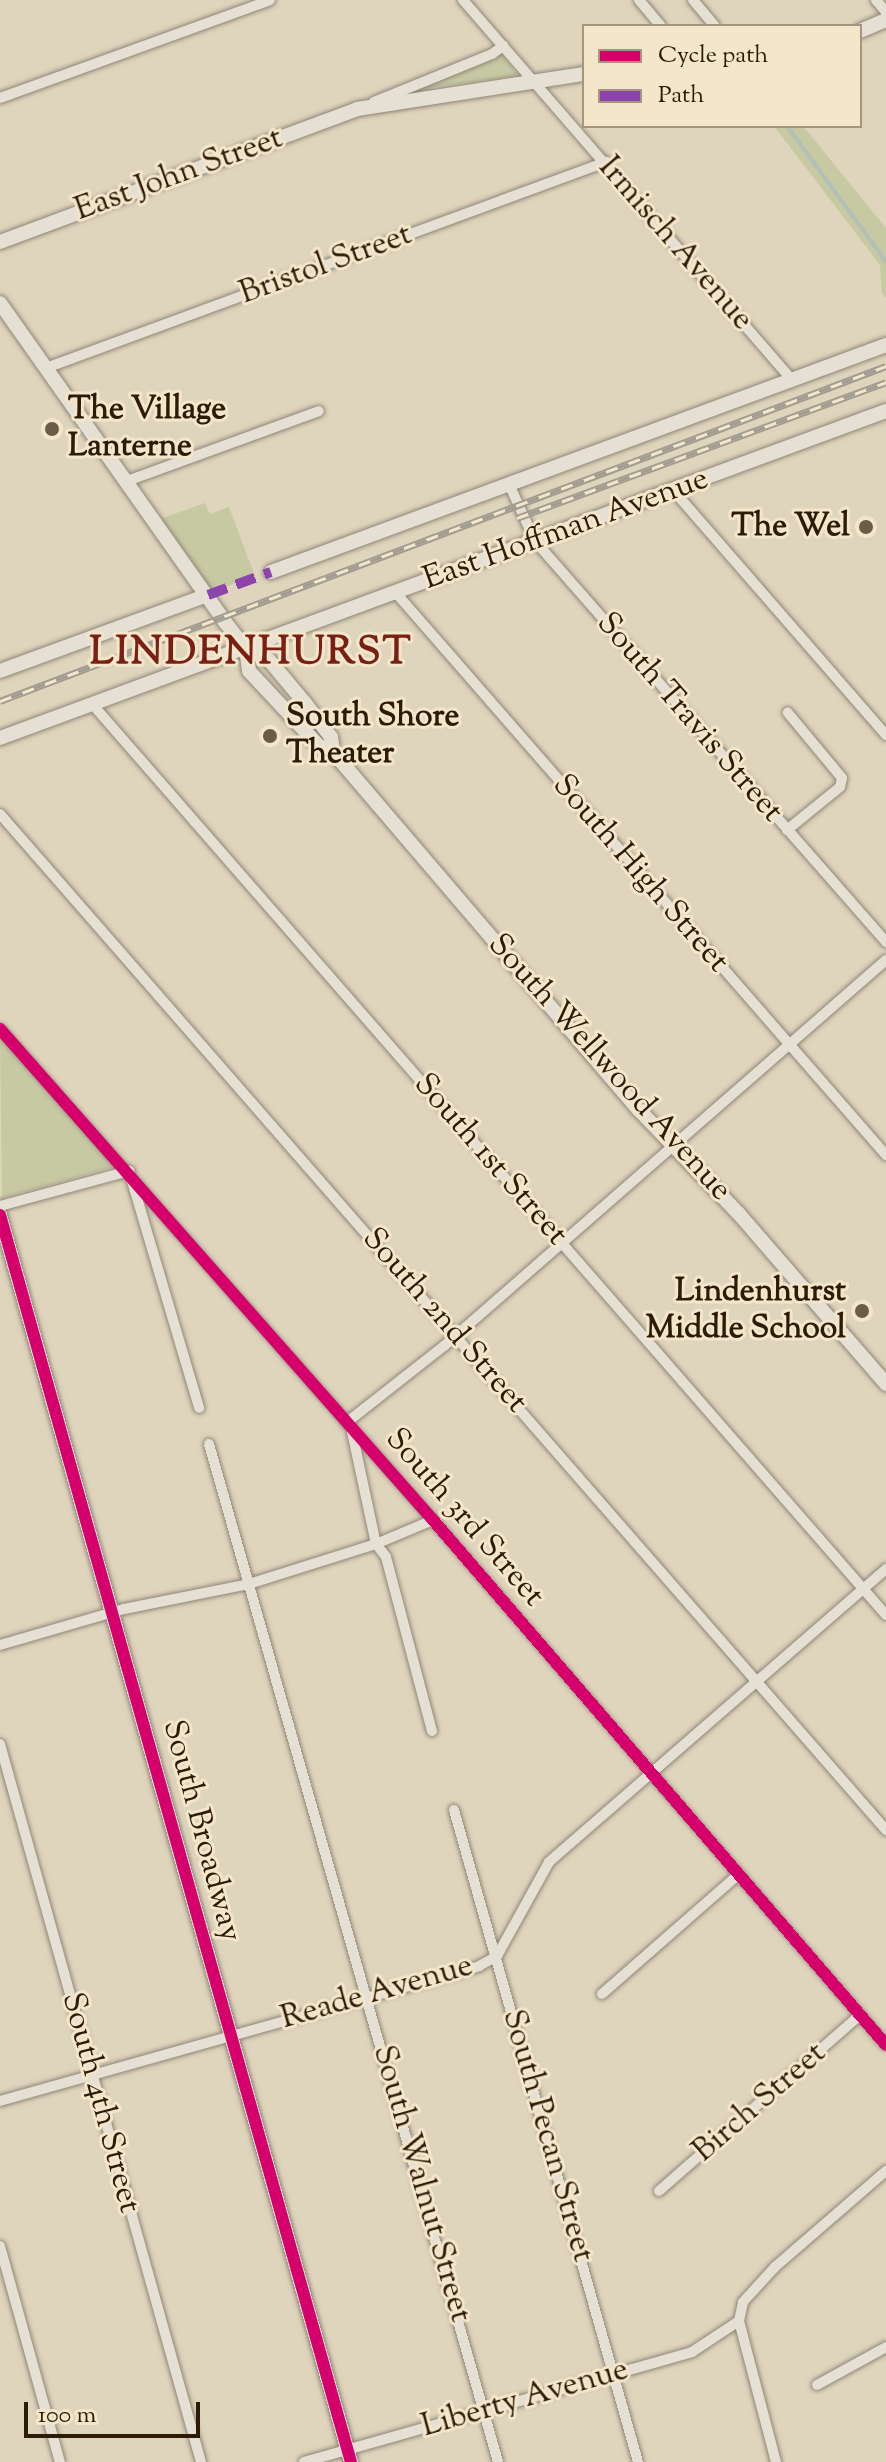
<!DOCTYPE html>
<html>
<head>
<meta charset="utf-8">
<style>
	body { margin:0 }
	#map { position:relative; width:886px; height:2462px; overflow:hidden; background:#dfd4bc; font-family:"Sorts Mill Goudy",serif }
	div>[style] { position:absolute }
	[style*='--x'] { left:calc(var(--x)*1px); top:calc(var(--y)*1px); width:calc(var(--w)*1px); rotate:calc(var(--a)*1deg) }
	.green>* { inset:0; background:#c7c9a3 }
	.stream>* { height:4px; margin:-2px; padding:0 2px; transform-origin:2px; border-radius:2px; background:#b2c0b7 }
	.roads { filter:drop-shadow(0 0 2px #8f8677) drop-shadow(0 0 2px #8f8677) }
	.street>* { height:10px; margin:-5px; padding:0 5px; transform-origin:5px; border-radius:5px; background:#e5dfd4 }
	.secondary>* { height:14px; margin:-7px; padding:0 7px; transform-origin:7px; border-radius:7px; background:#e5dfd4 }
	.rail>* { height:7px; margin-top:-3.5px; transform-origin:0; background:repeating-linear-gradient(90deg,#f4e6ca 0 12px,#a29c91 0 24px); box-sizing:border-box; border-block:2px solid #a29c91 }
	.quiet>* { height:10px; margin-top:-5px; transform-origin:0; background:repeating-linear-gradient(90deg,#8e44ad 0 20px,transparent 0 30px) }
	.cycleway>* { height:12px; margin:-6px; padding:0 6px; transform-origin:6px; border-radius:6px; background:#d6006c }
	.dots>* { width:22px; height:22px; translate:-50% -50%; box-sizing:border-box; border:4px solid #f4e6ca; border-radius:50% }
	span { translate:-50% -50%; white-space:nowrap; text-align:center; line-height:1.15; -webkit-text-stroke:6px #f4e6ca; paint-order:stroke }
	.street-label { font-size:32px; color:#2b1b07 }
	.poi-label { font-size:32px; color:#2b1b07; font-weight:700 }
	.left { translate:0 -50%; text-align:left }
	.right { translate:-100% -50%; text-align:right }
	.district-label { font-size:40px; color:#7a1f14; font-weight:700; letter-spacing:2px }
	.legend { position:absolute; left:582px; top:24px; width:280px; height:104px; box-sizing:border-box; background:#f4e6ca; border:2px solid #a4957c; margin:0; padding:10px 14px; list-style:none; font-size:24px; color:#2b1b07 }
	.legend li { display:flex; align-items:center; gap:16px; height:40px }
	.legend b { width:40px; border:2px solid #a4957c }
	.scale { position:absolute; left:24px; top:2402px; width:176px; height:36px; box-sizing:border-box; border:4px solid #2b1b07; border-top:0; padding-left:10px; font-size:24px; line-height:28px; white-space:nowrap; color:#2b1b07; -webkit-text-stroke:6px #f4e6ca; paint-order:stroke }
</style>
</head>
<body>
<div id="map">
	<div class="green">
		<div style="clip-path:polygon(502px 55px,518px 76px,416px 89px,419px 86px)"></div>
		<div style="clip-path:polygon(774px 126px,803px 126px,886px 228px,886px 298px,882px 293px,880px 265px)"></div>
		<div style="clip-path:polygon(205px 503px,210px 514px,229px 507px,255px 576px,209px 593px,157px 520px)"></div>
		<div style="clip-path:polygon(0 1038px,114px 1167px,2px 1198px)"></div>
	</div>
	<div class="stream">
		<div style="--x:787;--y:126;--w:168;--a:53.9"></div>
	</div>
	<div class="roads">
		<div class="street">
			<div style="--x:463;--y:0;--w:503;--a:49.11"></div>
			<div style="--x:639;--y:0;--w:34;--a:50"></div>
			<div style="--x:693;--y:0;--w:34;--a:50"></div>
			<div style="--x:876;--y:0;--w:16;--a:50"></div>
			<div style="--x:0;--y:98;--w:287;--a:-19.9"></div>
			<div style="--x:374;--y:102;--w:127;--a:-22.1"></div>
			<div style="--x:492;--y:54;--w:14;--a:-36"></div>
			<div style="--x:46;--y:368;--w:597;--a:-20.2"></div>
			<div style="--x:127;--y:481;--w:204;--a:-20"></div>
			<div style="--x:509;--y:484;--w:63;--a:65.5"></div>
			<div style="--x:535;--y:541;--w:533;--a:48.8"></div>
			<div style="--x:673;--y:490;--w:325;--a:49"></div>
			<div style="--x:396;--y:593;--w:746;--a:48.92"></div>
			<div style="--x:93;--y:705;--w:1207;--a:48.93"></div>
			<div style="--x:0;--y:814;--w:1348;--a:48.91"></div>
			<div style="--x:787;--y:830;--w:68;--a:-39.1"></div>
			<div style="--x:840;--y:787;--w:9;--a:-77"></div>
			<div style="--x:842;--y:778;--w:85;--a:-129.7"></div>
			<div style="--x:0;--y:1029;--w:655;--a:48.59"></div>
			<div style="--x:433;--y:1520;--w:693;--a:49.21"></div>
			<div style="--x:0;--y:1206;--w:134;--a:-15.2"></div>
			<div style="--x:129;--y:1171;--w:247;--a:73.5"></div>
			<div style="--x:346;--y:1423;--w:125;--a:-38.2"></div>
			<div style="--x:444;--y:1346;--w:587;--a:-41.13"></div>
			<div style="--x:352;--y:1432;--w:115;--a:77.9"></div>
			<div style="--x:376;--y:1544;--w:16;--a:52"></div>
			<div style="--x:386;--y:1557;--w:180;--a:75.2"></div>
			<div style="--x:209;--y:1444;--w:1058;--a:74.15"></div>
			<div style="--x:0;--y:1645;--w:129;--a:-16.2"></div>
			<div style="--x:124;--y:1609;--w:127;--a:-11.3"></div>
			<div style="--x:249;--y:1584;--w:133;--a:-17.5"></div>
			<div style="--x:376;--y:1544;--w:62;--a:-22.8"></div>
			<div style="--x:0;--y:1744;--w:746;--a:74.36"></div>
			<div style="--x:454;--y:1810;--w:677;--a:74.24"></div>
			<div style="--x:602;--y:1994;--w:182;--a:-41.2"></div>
			<div style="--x:0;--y:2101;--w:498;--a:-15.7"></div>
			<div style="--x:479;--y:1966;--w:21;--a:-29"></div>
			<div style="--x:497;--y:1956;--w:107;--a:-61"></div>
			<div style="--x:549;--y:1862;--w:447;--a:-41"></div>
			<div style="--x:659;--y:2191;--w:267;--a:-41.2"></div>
			<div style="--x:0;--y:2246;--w:224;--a:74.5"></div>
			<div style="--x:817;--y:2385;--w:79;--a:-28.8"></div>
			<div style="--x:304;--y:2462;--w:403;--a:-15.8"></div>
			<div style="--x:692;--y:2352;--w:56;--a:-33.4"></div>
			<div style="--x:776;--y:2462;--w:146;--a:-104.7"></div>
			<div style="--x:739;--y:2321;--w:19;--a:-78"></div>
			<div style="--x:743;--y:2302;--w:47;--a:-47.6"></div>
			<div style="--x:775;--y:2267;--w:147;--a:-40.9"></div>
		</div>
		<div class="secondary">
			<div style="--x:860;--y:31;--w:28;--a:-23"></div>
			<div style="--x:0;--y:242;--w:381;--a:-20.4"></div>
			<div style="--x:357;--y:109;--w:230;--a:-8.8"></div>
			<div style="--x:0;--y:303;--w:390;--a:54.8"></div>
			<div style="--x:225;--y:622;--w:34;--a:52"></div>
			<div style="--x:246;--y:649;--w:25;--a:26"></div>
			<div style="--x:269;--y:660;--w:56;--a:50.1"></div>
			<div style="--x:305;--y:703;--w:43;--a:52.6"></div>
			<div style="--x:331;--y:737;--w:15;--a:82"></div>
			<div style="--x:271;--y:572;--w:656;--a:-20.26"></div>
			<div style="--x:246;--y:649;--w:22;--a:82"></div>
			<div style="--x:249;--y:671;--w:103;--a:47"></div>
			<div style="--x:319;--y:746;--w:15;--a:23"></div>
			<div style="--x:333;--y:752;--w:471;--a:49.5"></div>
			<div style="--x:639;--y:1110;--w:144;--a:46.1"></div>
			<div style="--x:739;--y:1214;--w:225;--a:49.1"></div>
			<div style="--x:0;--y:671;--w:221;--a:-20.1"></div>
			<div style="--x:0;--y:738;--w:944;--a:-20.26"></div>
			<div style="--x:0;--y:1215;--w:1295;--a:74.28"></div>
		</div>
	</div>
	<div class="rail">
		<div style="--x:517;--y:518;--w:393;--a:-20.2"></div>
		<div style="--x:0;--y:701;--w:947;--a:-20.71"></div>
	</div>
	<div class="quiet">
		<div style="--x:208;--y:595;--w:67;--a:-20.1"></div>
	</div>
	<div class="cycleway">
		<div style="--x:0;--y:1029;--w:655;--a:48.59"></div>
		<div style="--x:433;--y:1520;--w:693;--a:49.21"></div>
		<div style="--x:0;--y:1215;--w:1295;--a:74.28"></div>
	</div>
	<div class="dots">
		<div style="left:52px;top:429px;background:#6a5c46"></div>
		<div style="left:866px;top:527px;background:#6a5c46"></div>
		<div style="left:270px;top:736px;background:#6a5c46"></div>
		<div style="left:862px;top:1311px;background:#6a5c46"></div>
	</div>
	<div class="street-label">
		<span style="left:179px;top:175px;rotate:-20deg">East John Street</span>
		<span style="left:675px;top:244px;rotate:49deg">Irmisch Avenue</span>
		<span style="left:326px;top:265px;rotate:-20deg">Bristol Street</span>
		<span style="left:566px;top:530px;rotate:-20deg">East Hoffman Avenue</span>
		<span style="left:689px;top:718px;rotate:49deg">South Travis Street</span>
		<span style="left:640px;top:874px;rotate:49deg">South High Street</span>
		<span style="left:609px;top:1068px;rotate:48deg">South Wellwood Avenue</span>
		<span style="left:490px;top:1160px;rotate:49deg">South 1st Street</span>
		<span style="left:444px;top:1321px;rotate:49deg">South 2nd Street</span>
		<span style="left:464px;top:1518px;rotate:49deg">South 3rd Street</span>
		<span style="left:201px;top:1831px;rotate:75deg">South Broadway</span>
		<span style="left:377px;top:1993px;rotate:-16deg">Reade Avenue</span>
		<span style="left:100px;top:2103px;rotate:75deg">South 4th Street</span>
		<span style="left:760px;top:2103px;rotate:-41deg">Birch Street</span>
		<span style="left:547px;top:2136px;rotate:74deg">South Pecan Street</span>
		<span style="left:421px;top:2184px;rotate:74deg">South Walnut Street</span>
		<span style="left:525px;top:2399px;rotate:-16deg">Liberty Avenue</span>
	</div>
	<div class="poi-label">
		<span class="left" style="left:68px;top:429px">The Village<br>Lanterne</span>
		<span class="right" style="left:850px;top:527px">The Wel</span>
		<span class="left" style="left:286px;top:736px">South Shore<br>Theater</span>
		<span class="right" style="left:846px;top:1311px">Lindenhurst<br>Middle School</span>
	</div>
	<div class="district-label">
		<span style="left:251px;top:654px">LINDENHURST</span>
	</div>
	<ul class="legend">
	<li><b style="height:10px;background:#d6006c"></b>Cycle path</li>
	<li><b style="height:10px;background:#8e44ad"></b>Path</li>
	</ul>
	<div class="scale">100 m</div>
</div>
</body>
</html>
